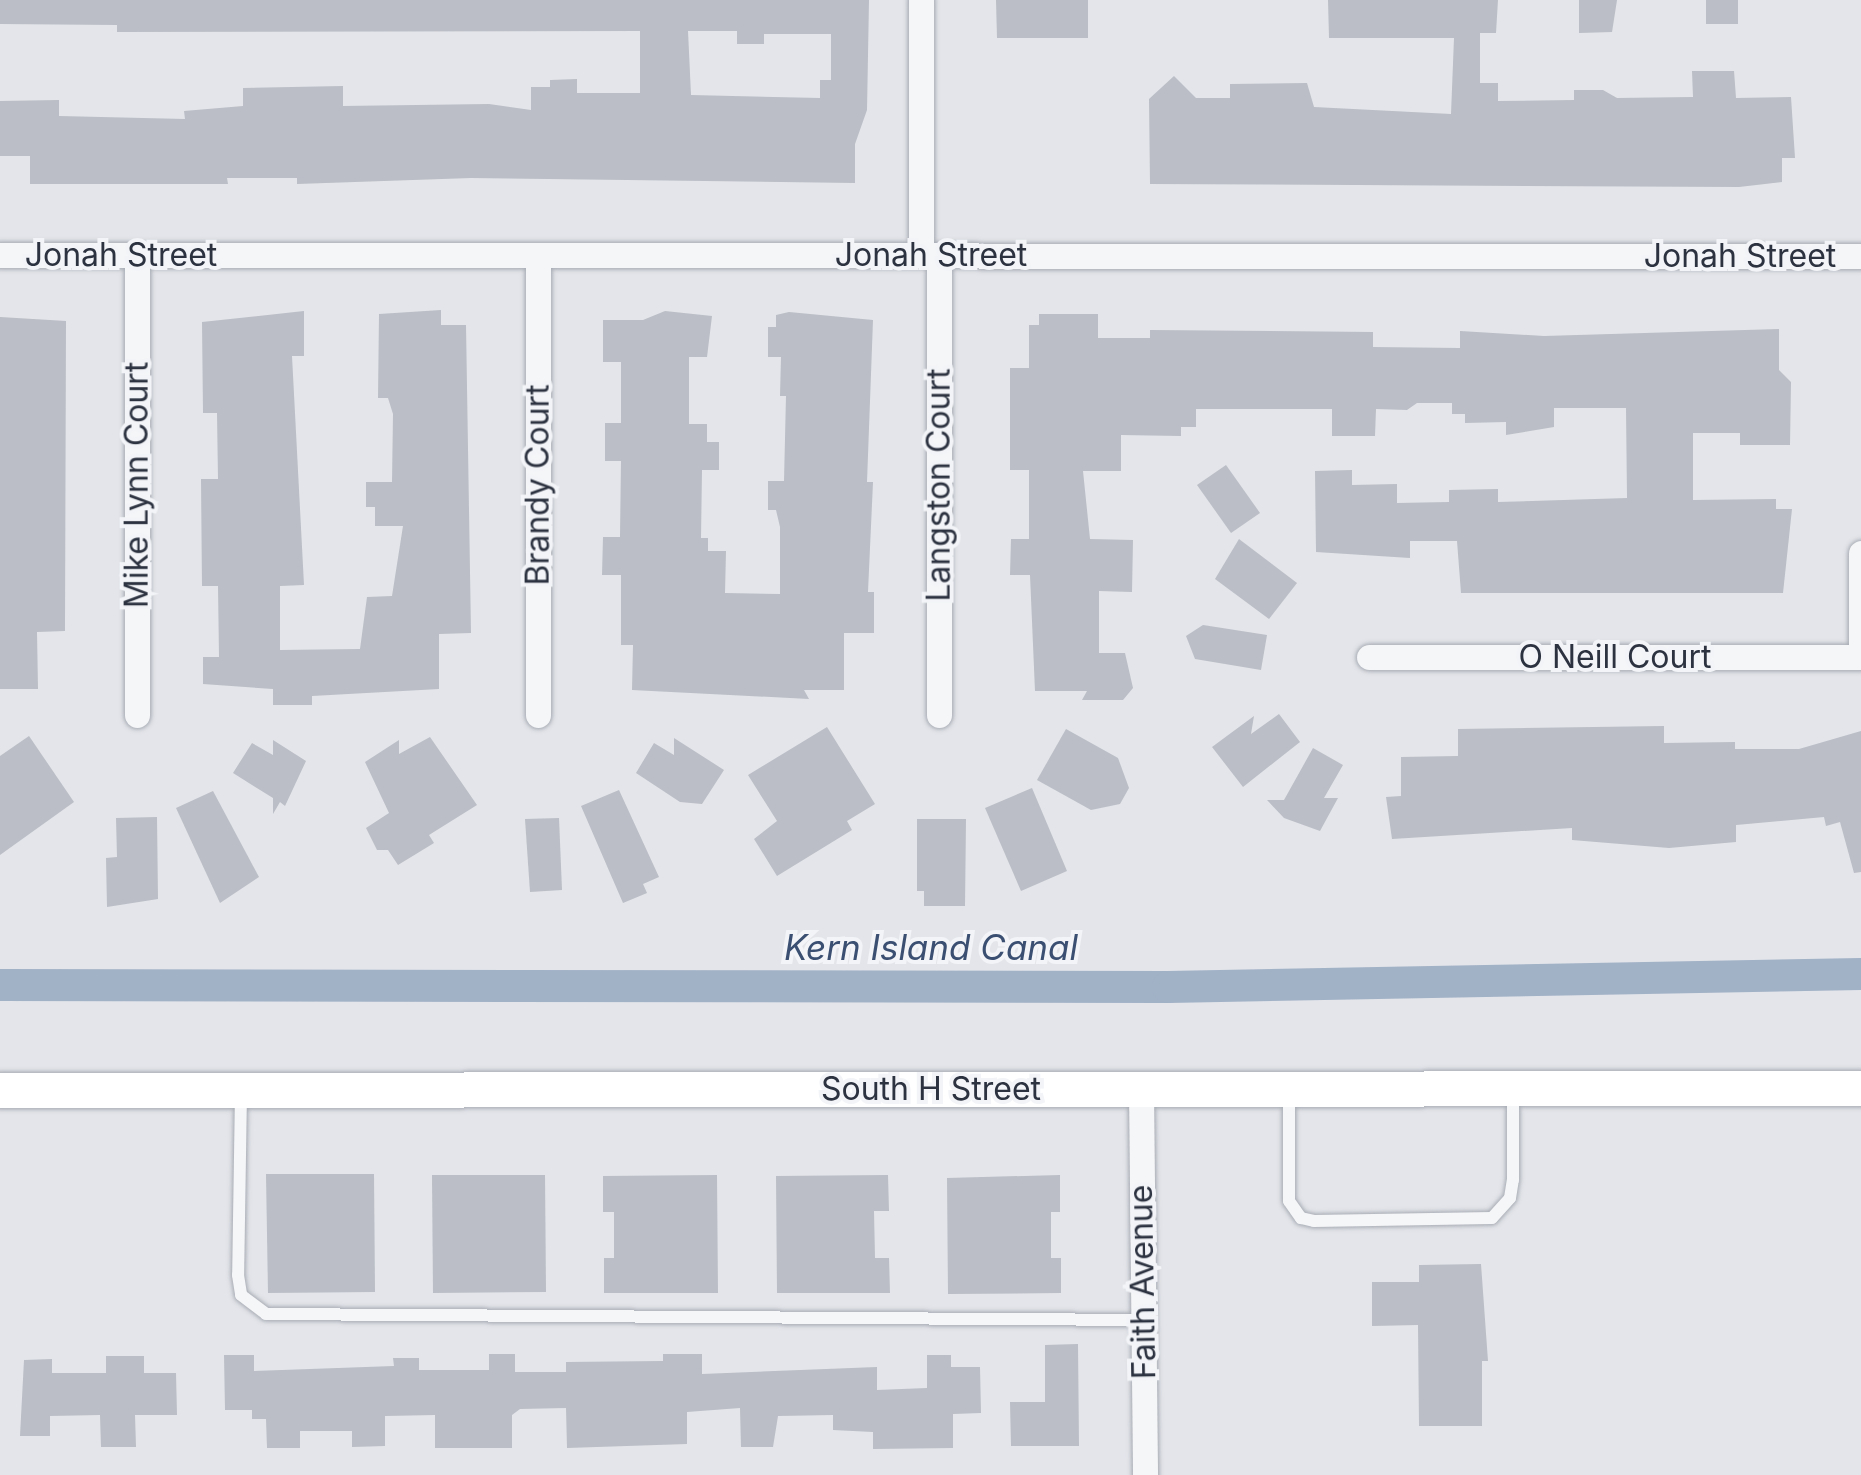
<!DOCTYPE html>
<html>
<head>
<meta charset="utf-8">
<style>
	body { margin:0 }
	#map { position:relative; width:1861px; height:1475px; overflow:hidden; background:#e3e5ea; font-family:Inter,sans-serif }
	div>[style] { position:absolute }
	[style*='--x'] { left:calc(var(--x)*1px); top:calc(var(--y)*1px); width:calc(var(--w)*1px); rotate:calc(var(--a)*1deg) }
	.canal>* { height:32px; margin:-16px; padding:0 16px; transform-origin:16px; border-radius:16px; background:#a1b1c6 }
	.building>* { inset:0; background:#bbbec6 }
	.roads { filter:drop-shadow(0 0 2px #a8acb4) drop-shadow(0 0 2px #a8acb4) }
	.lane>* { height:12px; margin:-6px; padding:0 6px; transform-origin:6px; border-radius:6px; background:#f5f6f8 }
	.street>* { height:25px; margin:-12.5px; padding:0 12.5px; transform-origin:12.5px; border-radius:12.5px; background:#f5f6f8 }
	.secondary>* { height:35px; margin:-17.5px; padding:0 17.5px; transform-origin:17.5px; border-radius:17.5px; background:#fff }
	span { translate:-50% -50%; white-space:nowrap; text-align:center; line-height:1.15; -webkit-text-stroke:8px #f2f4f7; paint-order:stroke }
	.street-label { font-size:32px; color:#2c3240 }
	.water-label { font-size:35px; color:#3a4f71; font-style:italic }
</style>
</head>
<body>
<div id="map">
	<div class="canal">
		<div style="--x:0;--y:985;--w:1168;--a:0.1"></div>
		<div style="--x:1168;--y:987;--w:693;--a:-1.07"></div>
	</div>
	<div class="building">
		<div style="clip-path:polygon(evenodd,0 0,869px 0,867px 110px,855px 144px,855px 183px,471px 178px,297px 184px,297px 178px,227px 178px,228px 184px,30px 184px,30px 156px,0 156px,0 101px,59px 100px,59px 116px,185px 119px,184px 111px,243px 106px,243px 88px,343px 86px,343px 106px,489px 104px,531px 110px,531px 87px,550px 87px,550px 80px,577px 79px,577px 93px,640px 93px,640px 31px,117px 32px,117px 25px,0 24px,0 0,688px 31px,737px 31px,737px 44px,764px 44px,764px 34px,831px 34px,831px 80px,820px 80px,820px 98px,691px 95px,688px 31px)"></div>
		<div style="clip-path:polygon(996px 0,1088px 0,1088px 38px,997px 38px)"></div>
		<div style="clip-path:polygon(1328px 0,1498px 0,1496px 33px,1480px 33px,1480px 83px,1498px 83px,1498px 101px,1574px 100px,1574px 90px,1603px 90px,1617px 98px,1693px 97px,1692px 71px,1734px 71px,1736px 98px,1791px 97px,1795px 158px,1782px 158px,1782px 182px,1739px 187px,1150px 184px,1149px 99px,1174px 76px,1196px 98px,1230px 98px,1230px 84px,1307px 83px,1314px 107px,1451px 114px,1454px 38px,1329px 38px)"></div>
		<div style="clip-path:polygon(1579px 0,1617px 0,1612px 32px,1579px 33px)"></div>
		<div style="clip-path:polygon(1706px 0,1738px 0,1738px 24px,1706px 24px)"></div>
		<div style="clip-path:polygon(441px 310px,441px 325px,466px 325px,471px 633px,439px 634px,439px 689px,312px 696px,312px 705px,273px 705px,273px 689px,203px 684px,203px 657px,219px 657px,218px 586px,202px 586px,201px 479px,218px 479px,217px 413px,203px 413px,202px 322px,304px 311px,304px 356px,292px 356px,304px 585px,280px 586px,280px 650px,360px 649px,367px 597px,392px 596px,403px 526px,375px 526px,375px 507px,366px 507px,366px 482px,392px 482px,393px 414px,388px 398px,378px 398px,379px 314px)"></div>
		<div style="clip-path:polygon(665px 311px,712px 316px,707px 357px,689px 357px,689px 424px,707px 424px,707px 442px,719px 442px,719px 470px,702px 470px,701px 538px,708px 538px,708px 551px,726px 551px,725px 593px,780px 594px,780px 527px,776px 510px,768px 510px,768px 481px,784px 481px,786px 396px,780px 396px,781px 357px,768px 357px,768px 327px,776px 327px,776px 315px,789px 312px,873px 320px,867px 482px,873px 482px,868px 592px,874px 592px,874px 633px,844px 633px,844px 690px,804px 690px,809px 699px,632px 690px,633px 645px,621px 645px,621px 575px,602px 575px,603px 537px,620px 537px,621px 461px,605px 461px,605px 423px,621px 423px,621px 362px,603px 362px,603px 320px,643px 320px)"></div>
		<div style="clip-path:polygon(1039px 314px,1098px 314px,1098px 338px,1150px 338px,1150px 330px,1373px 332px,1373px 347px,1460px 348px,1460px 331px,1544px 336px,1779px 329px,1779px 370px,1791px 382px,1790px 445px,1740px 445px,1740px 433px,1693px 433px,1693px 500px,1776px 499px,1776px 509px,1792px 509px,1783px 593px,1461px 593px,1457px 541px,1410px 541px,1410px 558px,1316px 552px,1315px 471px,1352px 470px,1352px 485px,1397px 484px,1397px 503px,1449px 502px,1449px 490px,1498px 489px,1498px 502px,1627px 498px,1626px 408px,1554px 408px,1554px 427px,1506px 435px,1506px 422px,1465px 423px,1465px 414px,1452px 414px,1452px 403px,1417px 403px,1407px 410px,1376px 409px,1375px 436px,1332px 436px,1332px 409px,1196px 409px,1196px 427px,1181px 427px,1181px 436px,1121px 435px,1121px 471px,1083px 471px,1090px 539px,1133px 540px,1132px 592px,1099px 591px,1099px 653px,1125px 653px,1133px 688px,1123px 700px,1082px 700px,1087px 691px,1035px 691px,1030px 575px,1010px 575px,1011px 539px,1029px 539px,1029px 470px,1010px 470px,1010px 368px,1029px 368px,1029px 325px,1039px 325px)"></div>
		<div style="clip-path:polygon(0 317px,66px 321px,65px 631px,37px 632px,38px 689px,0 689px)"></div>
		<div style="clip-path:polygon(1226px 465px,1260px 513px,1231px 533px,1197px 485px)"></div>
		<div style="clip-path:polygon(1239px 539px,1297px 583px,1269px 619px,1215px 579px)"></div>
		<div style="clip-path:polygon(1203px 625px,1267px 635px,1261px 670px,1195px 659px,1186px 636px)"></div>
		<div style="clip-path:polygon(1279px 714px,1300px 742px,1243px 787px,1212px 747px,1254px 716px,1251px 734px)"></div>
		<div style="clip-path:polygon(1664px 726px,1664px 743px,1735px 742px,1735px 749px,1799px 749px,1861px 731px,1861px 872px,1854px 873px,1840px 822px,1826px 826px,1824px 817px,1736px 825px,1736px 842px,1669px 848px,1572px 840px,1572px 828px,1392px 839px,1386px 797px,1401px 796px,1401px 757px,1458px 756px,1458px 729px)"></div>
		<div style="clip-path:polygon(827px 727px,875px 804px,847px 821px,852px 830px,777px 876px,754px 839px,777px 821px,748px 775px)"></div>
		<div style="clip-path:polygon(1066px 729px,1118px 758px,1129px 788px,1120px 804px,1091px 810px,1037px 780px)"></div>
		<div style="clip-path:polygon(29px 736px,74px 802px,0 855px,0 756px)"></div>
		<div style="clip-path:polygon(430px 737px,477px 805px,429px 835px,434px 843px,398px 865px,388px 850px,377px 850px,366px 828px,389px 813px,365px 762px,399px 740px,399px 754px)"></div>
		<div style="clip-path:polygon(674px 738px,724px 770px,702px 804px,680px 802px,636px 773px,654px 743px,674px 755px)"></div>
		<div style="clip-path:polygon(273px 740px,306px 761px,285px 806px,280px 802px,273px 814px,273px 798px,233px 773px,252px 743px,273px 755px)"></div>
		<div style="clip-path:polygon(1313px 748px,1343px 765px,1324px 798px,1338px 798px,1320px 831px,1284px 818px,1267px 800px,1284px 800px)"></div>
		<div style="clip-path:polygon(1032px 788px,1067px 871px,1021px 891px,985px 808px)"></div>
		<div style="clip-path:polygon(619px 790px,659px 877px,643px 884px,647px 893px,623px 903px,581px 806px)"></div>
		<div style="clip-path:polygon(213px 791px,259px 877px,220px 903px,176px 808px)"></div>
		<div style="clip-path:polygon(157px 817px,158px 899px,107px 907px,106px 858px,117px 857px,116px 818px)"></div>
		<div style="clip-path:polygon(559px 818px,562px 890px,530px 892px,525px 819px)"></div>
		<div style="clip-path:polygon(917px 819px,966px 819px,965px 906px,924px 906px,924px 891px,917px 891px)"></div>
		<div style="clip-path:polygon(266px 1174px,374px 1174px,375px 1292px,268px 1293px)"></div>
		<div style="clip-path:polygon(432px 1175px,545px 1175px,546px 1292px,433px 1293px)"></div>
		<div style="clip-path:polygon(717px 1175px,718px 1293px,604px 1293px,604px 1258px,614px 1258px,614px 1212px,603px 1212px,603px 1176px)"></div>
		<div style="clip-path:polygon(888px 1175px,889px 1211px,874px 1211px,875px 1258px,889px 1258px,890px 1293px,777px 1293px,776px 1176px)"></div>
		<div style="clip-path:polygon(1060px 1175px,1060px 1212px,1051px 1212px,1051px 1258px,1061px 1258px,1061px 1293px,948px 1294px,947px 1178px)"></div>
		<div style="clip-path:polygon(1481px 1264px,1488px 1361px,1482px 1361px,1482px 1426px,1419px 1426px,1418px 1325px,1372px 1326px,1372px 1282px,1419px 1282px,1419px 1265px)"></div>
		<div style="clip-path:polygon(1078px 1344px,1079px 1446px,1011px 1446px,1010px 1402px,1045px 1402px,1045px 1345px)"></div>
		<div style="clip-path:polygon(489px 1354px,515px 1354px,515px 1372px,566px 1372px,566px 1362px,663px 1361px,663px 1354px,702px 1354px,702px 1374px,877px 1367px,877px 1390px,927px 1388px,927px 1355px,951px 1355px,951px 1367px,980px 1367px,981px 1413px,953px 1414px,953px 1448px,873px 1449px,873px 1432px,833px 1430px,833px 1415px,778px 1416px,773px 1447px,741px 1447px,740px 1408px,687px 1412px,687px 1444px,567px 1448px,566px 1408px,520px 1409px,512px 1415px,512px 1448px,435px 1448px,435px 1415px,385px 1416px,385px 1446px,352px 1447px,352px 1431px,300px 1431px,300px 1448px,267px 1448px,266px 1419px,252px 1419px,252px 1410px,225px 1410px,224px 1355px,254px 1355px,254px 1371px,394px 1366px,393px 1358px,419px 1358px,419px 1370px,489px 1370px)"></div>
		<div style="clip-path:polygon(106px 1356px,144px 1356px,144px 1373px,176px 1373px,177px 1415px,135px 1415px,136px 1447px,101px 1447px,100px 1415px,50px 1416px,50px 1436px,20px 1436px,24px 1360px,52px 1359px,52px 1373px,106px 1373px)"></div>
	</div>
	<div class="roads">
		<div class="lane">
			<div style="--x:241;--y:1092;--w:183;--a:90.9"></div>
			<div style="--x:238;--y:1275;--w:20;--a:81"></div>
			<div style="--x:241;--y:1295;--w:31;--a:37"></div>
			<div style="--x:266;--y:1314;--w:877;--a:0.39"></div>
			<div style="--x:1289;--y:1092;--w:109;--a:90"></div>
			<div style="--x:1289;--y:1201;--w:21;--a:55"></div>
			<div style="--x:1301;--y:1218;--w:13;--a:13"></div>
			<div style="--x:1314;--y:1221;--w:178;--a:-1"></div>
			<div style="--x:1492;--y:1218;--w:27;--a:-48"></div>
			<div style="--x:1510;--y:1198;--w:18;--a:-81"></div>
			<div style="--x:1513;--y:1180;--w:87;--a:-90"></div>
		</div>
		<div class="street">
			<div style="--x:921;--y:0;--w:255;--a:90"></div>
			<div style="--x:0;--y:255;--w:1861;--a:0.03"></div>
			<div style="--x:137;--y:255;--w:460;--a:90"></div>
			<div style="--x:538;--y:255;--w:460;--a:90"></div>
			<div style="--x:1369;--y:657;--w:492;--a:0"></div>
			<div style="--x:1861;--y:657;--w:104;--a:-90"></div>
			<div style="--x:939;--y:715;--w:460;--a:-90"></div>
			<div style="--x:1141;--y:1089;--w:386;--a:89.4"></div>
		</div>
		<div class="secondary">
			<div style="--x:0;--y:1090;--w:1861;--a:-0.06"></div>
		</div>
	</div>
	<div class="street-label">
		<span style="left:121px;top:255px">Jonah Street</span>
		<span style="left:931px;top:255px">Jonah Street</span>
		<span style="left:1740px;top:256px">Jonah Street</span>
		<span style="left:137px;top:485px;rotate:-90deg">Mike Lynn Court</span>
		<span style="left:538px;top:485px;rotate:-90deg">Brandy Court</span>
		<span style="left:939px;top:485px;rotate:-90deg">Langston Court</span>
		<span style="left:1615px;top:657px">O Neill Court</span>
		<span style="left:931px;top:1089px">South H Street</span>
		<span style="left:1143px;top:1282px;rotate:-91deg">Faith Avenue</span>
	</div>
	<div class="water-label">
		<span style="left:931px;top:947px">Kern Island Canal</span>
	</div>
</div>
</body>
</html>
